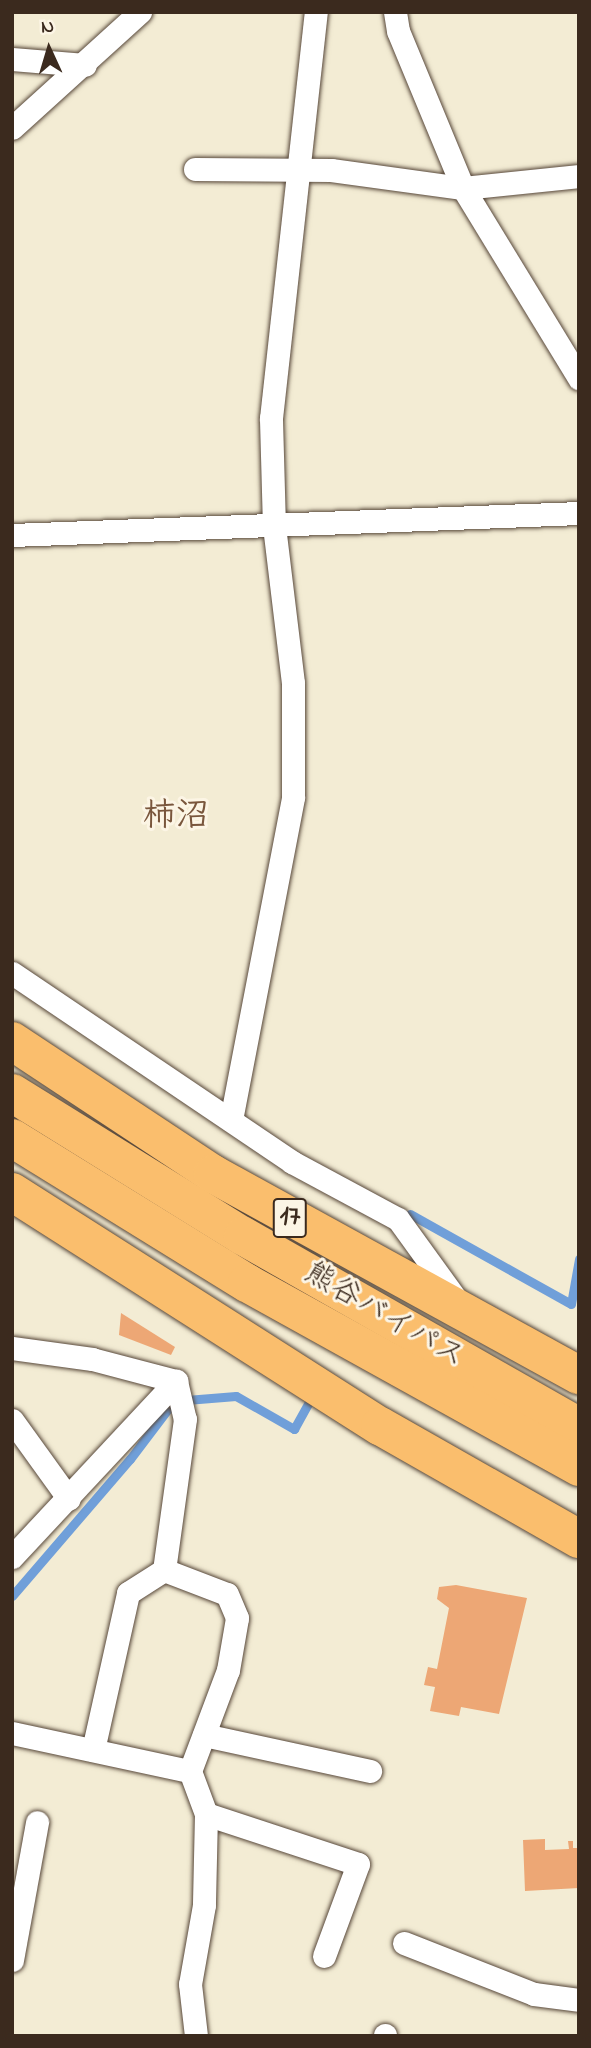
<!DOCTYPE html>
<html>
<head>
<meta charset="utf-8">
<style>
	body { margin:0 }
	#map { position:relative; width:591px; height:2048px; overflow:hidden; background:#f3ecd4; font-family:"Indie Flower","Klee One",sans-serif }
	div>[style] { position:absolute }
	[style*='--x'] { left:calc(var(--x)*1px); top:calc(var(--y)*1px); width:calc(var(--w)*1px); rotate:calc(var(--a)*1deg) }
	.stream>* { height:9px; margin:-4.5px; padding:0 4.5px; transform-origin:4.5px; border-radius:4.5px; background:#709fd9 }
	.building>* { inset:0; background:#eda775 }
	.roads { filter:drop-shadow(0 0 2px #574739) drop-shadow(0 0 2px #574739) }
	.minor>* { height:23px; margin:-11.5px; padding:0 11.5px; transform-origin:11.5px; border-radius:11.5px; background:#fff }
	.trunk>* { height:38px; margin:-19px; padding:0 19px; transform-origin:19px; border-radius:19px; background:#fabe6d }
	span { translate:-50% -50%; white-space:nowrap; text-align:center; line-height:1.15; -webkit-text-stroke:6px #fcf5e5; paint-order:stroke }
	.shield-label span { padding:2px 5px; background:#fcf5e5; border:2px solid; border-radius:5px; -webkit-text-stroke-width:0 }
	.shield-label { font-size:28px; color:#3b2a1e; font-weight:700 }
	.street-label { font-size:30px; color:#3b2a1e }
	.quarter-label { font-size:33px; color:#79563c; font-weight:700 }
	.frame { position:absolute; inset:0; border:14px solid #3b2a1e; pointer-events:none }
	.north { position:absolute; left:14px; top:14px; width:70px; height:70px; -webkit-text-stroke:5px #fcf5e5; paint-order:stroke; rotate:356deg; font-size:19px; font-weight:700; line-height:28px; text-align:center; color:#3b2a1e }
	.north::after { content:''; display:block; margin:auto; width:24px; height:32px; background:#3b2a1e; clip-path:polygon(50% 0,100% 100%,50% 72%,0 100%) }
</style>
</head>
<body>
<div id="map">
	<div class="stream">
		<div style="--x:410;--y:1214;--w:184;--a:29.2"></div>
		<div style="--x:571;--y:1304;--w:46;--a:-79.9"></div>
		<div style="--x:12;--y:1596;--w:181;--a:-49.3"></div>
		<div style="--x:130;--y:1459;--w:73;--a:-52.8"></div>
		<div style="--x:174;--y:1401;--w:62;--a:-4.6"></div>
		<div style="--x:236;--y:1396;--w:67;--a:29.6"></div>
		<div style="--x:294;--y:1429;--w:31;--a:-61"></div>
	</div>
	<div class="building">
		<div style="clip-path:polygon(121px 1313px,175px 1347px,171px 1355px,119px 1335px)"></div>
		<div style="clip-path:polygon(456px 1585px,527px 1598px,499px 1714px,461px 1707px,459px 1716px,430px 1711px,435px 1687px,424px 1685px,428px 1667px,437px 1669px,449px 1608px,437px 1599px,439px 1587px)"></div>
		<div style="clip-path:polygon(545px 1839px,545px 1850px,569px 1849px,568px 1841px,573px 1841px,573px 1848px,579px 1848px,579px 1888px,525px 1891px,523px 1840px)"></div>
	</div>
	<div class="roads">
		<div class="minor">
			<div style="--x:395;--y:12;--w:19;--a:81"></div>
			<div style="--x:398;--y:31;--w:170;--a:67.5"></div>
			<div style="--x:463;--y:188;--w:223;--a:58.6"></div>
			<div style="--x:12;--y:59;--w:73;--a:4.7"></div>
			<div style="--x:12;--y:128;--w:173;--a:-42.2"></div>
			<div style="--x:195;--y:169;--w:136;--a:0.4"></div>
			<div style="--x:331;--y:170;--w:133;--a:7.8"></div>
			<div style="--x:463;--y:188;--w:117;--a:-5.9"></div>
			<div style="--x:12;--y:535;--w:567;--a:-2.22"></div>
			<div style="--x:12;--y:973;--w:338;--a:34"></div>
			<div style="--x:292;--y:1162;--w:120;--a:28.3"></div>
			<div style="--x:398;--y:1219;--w:99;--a:54.1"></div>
			<div style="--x:231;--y:1120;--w:329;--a:-79.1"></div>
			<div style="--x:293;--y:797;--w:114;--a:-90"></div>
			<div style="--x:293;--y:683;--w:157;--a:-96.9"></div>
			<div style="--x:274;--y:527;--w:109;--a:-91.6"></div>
			<div style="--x:271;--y:418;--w:408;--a:-83.7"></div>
			<div style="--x:12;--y:1348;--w:81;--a:7.8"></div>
			<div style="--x:92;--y:1359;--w:87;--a:14.7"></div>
			<div style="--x:176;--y:1381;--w:39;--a:77"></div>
			<div style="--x:185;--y:1419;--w:152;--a:97.9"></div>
			<div style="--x:164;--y:1570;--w:67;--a:20.9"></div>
			<div style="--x:227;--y:1594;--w:26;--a:67"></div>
			<div style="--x:237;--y:1618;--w:53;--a:99.8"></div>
			<div style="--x:228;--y:1670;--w:108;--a:110.6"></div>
			<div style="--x:190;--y:1771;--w:46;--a:69.6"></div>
			<div style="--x:206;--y:1814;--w:91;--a:91.3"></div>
			<div style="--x:204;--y:1905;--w:80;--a:100"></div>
			<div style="--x:190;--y:1984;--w:52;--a:83.4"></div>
			<div style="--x:12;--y:1420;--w:97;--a:54.2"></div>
			<div style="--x:12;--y:1557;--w:241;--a:-47"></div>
			<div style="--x:12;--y:1733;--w:182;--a:12.1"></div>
			<div style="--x:204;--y:1735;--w:170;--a:12.2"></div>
			<div style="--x:93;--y:1750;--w:161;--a:-77.4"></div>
			<div style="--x:128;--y:1593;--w:43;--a:-32.6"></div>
			<div style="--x:206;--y:1814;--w:160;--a:18.2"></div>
			<div style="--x:358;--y:1864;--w:98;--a:110.3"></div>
			<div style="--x:404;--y:1943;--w:140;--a:21.4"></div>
			<div style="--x:534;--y:1994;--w:45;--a:7.6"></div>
			<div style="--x:12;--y:1960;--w:140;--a:-79.7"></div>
			<div style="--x:385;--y:2036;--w:1;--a:-90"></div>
		</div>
		<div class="trunk">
			<div style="--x:12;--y:1041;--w:241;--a:33.5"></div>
			<div style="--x:213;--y:1174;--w:418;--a:28.8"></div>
			<div style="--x:12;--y:1093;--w:272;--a:31.8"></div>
			<div style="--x:243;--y:1236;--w:386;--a:29.6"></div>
			<div style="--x:12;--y:1138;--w:276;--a:31.7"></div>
			<div style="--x:247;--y:1283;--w:380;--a:29"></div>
			<div style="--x:12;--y:1192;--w:436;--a:32.5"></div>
			<div style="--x:380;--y:1426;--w:229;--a:29.6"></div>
		</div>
	</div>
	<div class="shield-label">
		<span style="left:290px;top:1218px">17</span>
	</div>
	<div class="street-label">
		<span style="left:384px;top:1316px;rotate:30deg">熊谷バイパス</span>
	</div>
	<div class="quarter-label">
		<span style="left:176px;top:818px">柿沼</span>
	</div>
	<div class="frame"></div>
	<div class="north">N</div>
</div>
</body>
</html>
